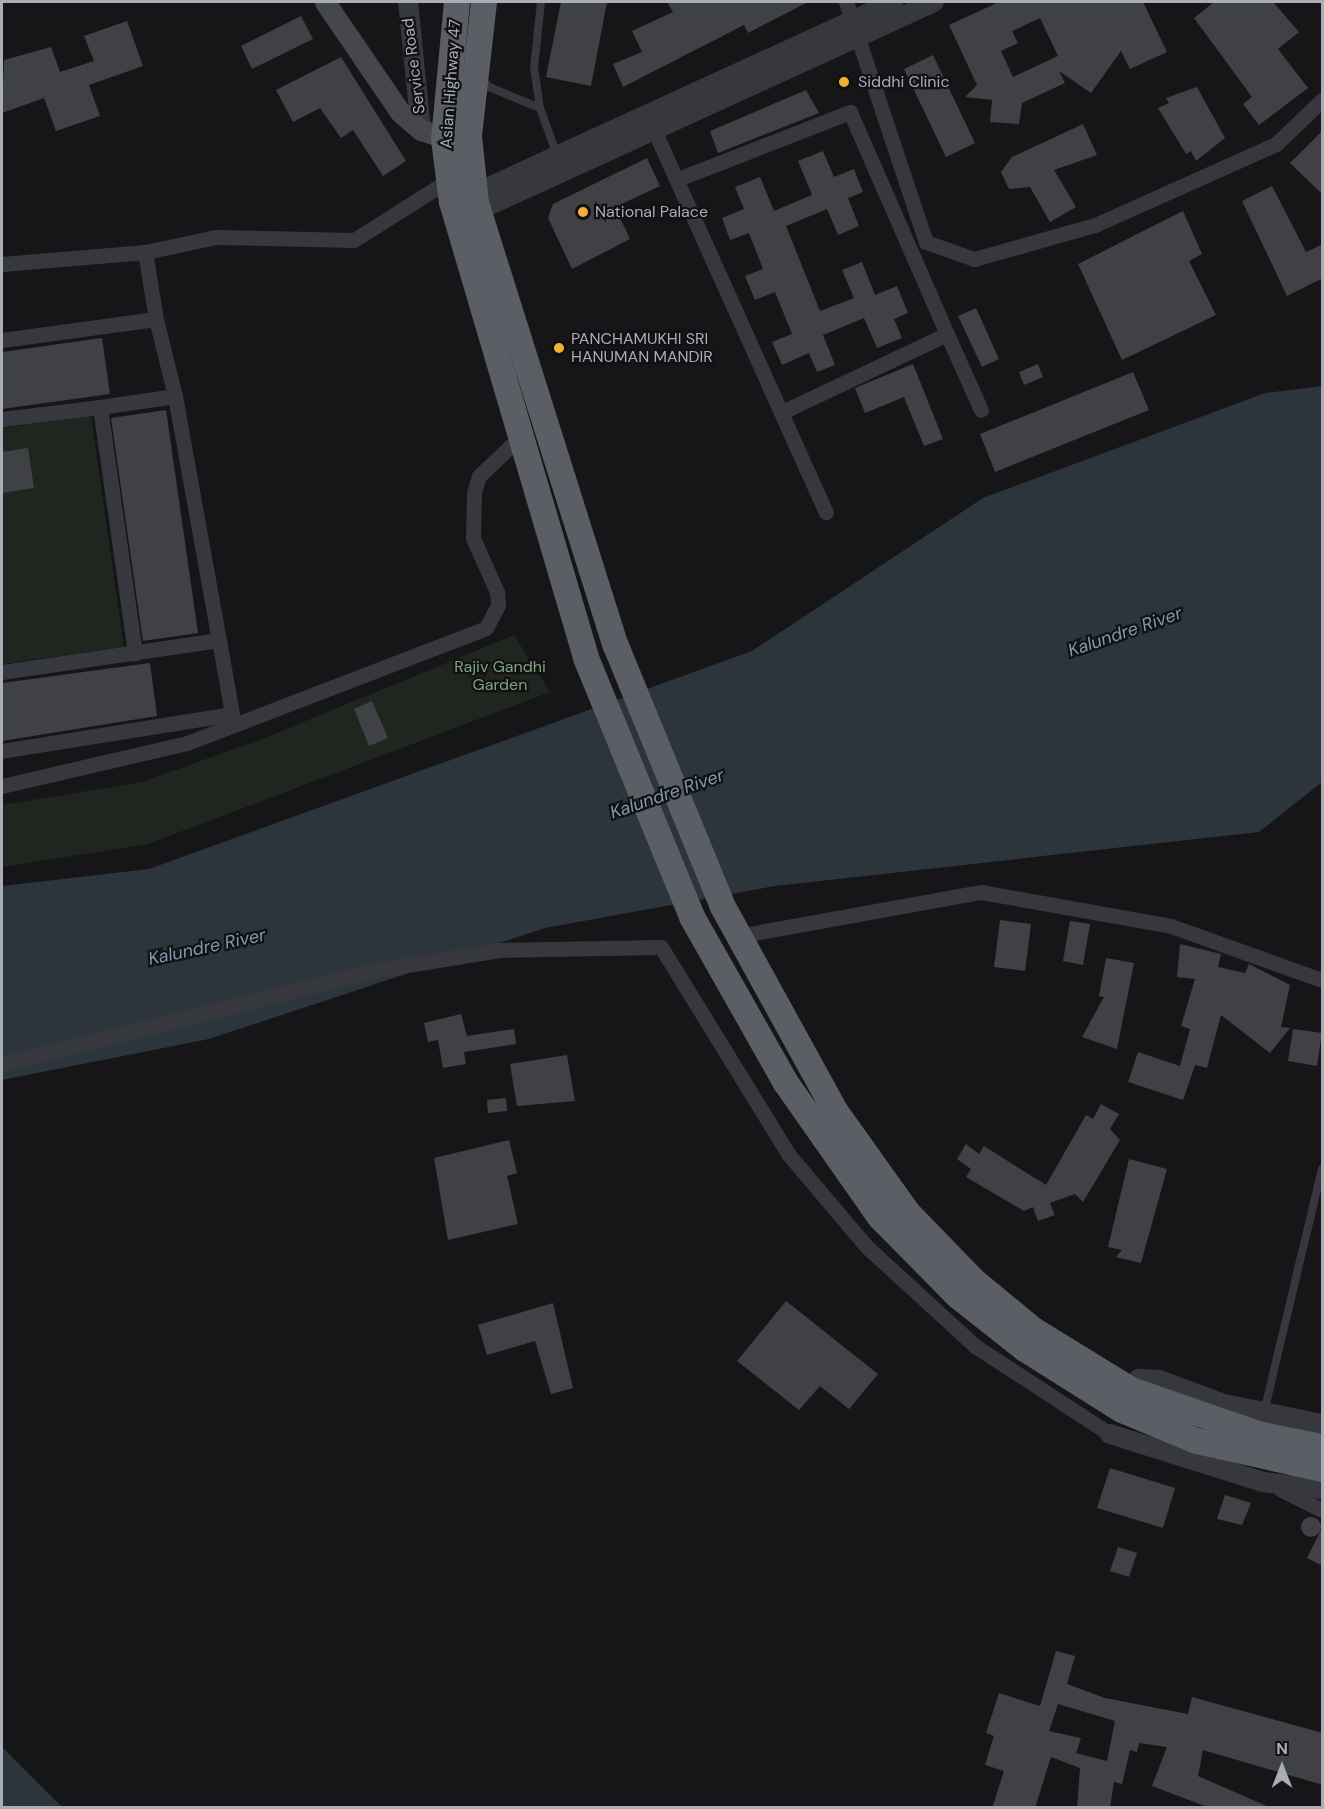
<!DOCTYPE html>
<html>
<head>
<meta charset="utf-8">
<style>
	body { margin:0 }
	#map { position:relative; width:1324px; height:1809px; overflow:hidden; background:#161618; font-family:"DM Sans",sans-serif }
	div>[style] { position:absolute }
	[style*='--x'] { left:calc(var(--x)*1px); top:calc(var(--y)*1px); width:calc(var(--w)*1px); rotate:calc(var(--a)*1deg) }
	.green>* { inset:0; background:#1e261f }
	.water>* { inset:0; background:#2c353c }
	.building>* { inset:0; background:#404145 }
	.round { border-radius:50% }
	.service>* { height:8px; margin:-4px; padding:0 4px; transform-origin:4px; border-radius:4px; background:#37383d }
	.minor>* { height:15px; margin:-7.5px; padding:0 7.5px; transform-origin:7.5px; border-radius:7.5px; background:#37383d }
	.tertiary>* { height:20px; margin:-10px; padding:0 10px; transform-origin:10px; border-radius:10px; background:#37383d }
	.secondary>* { height:21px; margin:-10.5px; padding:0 10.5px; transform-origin:10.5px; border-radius:10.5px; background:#45474d }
	.trunk>* { height:26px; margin:-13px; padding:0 13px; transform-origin:13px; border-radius:13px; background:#5b5e65 }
	.dots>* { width:16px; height:16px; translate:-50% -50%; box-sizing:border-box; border:3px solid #111113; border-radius:50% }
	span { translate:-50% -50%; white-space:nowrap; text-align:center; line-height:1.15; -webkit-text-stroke:4.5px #111113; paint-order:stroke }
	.street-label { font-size:16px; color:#a8adb8 }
	.poi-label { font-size:16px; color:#a8adb8 }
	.left { translate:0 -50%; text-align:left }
	.park-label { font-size:16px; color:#7fa381 }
	.water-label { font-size:18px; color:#7f9bb3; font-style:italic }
	.frame { position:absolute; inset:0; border:3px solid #a8adb8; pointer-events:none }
	.north { position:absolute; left:1252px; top:1737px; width:60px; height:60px; -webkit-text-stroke:4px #111113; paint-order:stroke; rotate:0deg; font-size:16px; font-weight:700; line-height:24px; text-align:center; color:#a8adb8 }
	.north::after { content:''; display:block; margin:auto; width:21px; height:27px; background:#a8adb8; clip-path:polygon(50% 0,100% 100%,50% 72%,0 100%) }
</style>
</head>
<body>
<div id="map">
	<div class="green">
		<div style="clip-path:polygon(91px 416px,124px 647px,2px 664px,2px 428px)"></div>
		<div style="clip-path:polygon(514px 635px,550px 692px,148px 844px,2px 867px,2px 805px,142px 782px,262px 739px)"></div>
	</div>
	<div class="water">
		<div style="clip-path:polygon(1322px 386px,1322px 782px,1259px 832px,775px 886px,545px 928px,209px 1039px,2px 1080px,2px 886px,149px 869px,752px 651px,983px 498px,1265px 393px)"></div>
		<div style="clip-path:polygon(2px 1747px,62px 1807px,2px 1807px)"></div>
	</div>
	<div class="building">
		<div style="clip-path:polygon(561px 2px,607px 2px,591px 86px,546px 77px)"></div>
		<div style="clip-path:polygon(667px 2px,808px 2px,748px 33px,744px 25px,623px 87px,613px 64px,642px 52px,632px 31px,673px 12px)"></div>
		<div style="clip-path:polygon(evenodd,999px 2px,1143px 2px,1167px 52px,1130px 69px,1121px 51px,1091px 93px,1059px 71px,1065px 83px,1022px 103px,1019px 124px,990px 122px,992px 100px,965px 97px,977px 85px,949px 25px,999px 2px,1040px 18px,1058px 56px,1013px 77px,1001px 51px,1018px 43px,1012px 31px,1040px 18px)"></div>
		<div style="clip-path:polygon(1214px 2px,1273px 2px,1299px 32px,1278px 49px,1308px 88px,1259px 125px,1243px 104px,1252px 97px,1194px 18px)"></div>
		<div style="clip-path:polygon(301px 16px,313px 39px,252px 69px,241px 46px)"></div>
		<div style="clip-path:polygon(127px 21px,143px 66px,89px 85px,100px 116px,56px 131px,44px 98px,2px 113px,4px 60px,51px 47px,60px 72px,94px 61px,84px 36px)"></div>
		<div style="clip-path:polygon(933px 55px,975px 143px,946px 157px,904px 69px)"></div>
		<div style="clip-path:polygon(341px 57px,406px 161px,383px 176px,353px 130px,341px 138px,320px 108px,293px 122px,276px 90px)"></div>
		<div style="clip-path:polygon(1197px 87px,1225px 138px,1196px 161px,1191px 151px,1186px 154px,1158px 108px,1169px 103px,1166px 98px)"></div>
		<div style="clip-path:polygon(806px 90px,819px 113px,718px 153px,710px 131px)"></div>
		<div style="clip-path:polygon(1083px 124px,1097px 155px,1054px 170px,1076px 207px,1050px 222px,1030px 187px,1009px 189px,1001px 172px,1012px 157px)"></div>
		<div style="clip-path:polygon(1323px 130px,1323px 195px,1290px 163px)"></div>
		<div style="clip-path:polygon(823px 151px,834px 177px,854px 169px,863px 192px,848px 198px,859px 226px,838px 235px,827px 209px,786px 226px,820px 311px,854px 298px,842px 270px,862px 262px,875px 295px,897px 286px,908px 313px,894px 319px,902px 338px,877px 348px,864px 318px,823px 335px,835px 365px,817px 372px,809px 353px,782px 365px,772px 342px,792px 334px,775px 292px,755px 300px,745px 276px,763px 269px,749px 233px,730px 240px,722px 218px,744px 209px,735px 187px,760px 177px,774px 211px,812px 195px,798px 161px)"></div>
		<div style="clip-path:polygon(647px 158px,660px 186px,615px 207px,630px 239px,572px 269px,548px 218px,553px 204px)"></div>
		<div style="clip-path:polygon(1272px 186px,1306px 252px,1323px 244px,1323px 278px,1287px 296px,1242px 201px)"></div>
		<div style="clip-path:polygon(1183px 211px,1202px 254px,1189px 261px,1216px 315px,1122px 360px,1078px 264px)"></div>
		<div style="clip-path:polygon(976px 308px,999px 359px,982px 367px,958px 316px)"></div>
		<div style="clip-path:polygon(102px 338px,110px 394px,2px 409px,2px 352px)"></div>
		<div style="clip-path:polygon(913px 364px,943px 439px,924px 446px,904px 397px,865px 413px,855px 388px)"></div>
		<div style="clip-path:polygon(1038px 364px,1043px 377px,1024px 385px,1019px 372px)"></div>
		<div style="clip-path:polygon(1133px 372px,1149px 410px,995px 472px,980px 434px)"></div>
		<div style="clip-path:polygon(166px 410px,198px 633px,143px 641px,111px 418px)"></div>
		<div style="clip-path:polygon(28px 448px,34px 488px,2px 493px,2px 452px)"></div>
		<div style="clip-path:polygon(150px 663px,157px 716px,2px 741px,2px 683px)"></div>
		<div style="clip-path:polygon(372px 701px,388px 738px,369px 746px,354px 709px)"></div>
		<div style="clip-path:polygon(1000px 920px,1031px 924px,1025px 971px,994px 967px)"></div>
		<div style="clip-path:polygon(1070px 921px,1090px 924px,1083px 965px,1063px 961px)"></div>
		<div style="clip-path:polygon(1180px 944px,1221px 954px,1218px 967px,1245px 973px,1249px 964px,1290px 985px,1281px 1027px,1290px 1028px,1270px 1053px,1221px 1015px,1207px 1068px,1195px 1065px,1183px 1100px,1128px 1082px,1138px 1052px,1180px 1066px,1190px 1029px,1181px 1026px,1195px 979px,1177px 977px)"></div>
		<div style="clip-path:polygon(1106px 958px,1134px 963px,1117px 1049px,1082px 1037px,1104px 997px,1099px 996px)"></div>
		<div style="clip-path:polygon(461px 1014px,467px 1036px,514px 1029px,516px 1044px,464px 1052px,466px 1064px,443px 1068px,438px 1040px,428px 1042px,424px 1023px)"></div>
		<div style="clip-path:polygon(1293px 1029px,1322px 1033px,1317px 1066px,1288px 1061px)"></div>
		<div style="clip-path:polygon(567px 1055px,575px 1101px,517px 1106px,510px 1064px)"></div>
		<div style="clip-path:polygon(506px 1098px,507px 1111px,488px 1113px,487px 1100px)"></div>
		<div style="clip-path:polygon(1101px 1104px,1119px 1114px,1110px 1129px,1120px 1140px,1083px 1202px,1075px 1194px,1050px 1203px,1055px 1215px,1038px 1221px,1033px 1207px,1024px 1211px,966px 1177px,971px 1169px,957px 1159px,966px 1144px,979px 1154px,984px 1146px,1046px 1185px,1086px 1115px,1093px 1119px)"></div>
		<div style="clip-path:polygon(509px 1140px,517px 1173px,507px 1176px,518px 1224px,448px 1240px,434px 1158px)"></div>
		<div style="clip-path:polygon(1129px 1159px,1167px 1169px,1141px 1263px,1116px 1257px,1122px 1250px,1108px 1247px)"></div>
		<div style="clip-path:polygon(786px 1301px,878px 1374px,849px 1409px,820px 1386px,799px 1410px,737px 1361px)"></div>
		<div style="clip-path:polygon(553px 1303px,573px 1388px,551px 1394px,535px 1341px,487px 1355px,478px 1325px)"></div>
		<div style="clip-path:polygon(1110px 1468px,1175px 1488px,1163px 1528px,1097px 1508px)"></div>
		<div style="clip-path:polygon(1225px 1495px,1251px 1503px,1242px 1525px,1217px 1519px)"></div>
		<div class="round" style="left:1301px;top:1517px;width:20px;height:20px"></div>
		<div style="clip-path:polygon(1323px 1526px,1323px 1566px,1307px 1558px)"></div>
		<div style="clip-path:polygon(1118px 1547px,1137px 1553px,1129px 1577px,1110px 1571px)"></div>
		<div style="clip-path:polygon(evenodd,1056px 1651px,1075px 1656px,1067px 1684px,1105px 1698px,1188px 1714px,1192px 1697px,1323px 1733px,1323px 1785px,1203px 1750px,1198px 1776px,1271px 1808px,1210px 1808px,1152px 1786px,1167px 1747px,1139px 1743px,1137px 1752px,1130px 1750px,1122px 1784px,1114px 1782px,1110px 1808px,1077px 1808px,1080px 1768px,1051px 1757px,1035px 1808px,992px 1808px,1004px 1771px,985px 1765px,994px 1736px,986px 1733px,999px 1693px,1040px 1706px,1056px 1651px,1058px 1704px,1115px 1721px,1107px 1761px,1076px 1753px,1081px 1738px,1049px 1731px,1058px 1704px)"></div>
	</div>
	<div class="service">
		<div style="--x:541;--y:2;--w:65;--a:96.1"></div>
		<div style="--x:534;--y:67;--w:41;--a:81.7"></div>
		<div style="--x:540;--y:108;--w:50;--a:70.1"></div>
		<div style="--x:481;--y:78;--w:12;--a:48"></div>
		<div style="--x:489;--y:87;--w:55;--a:22.4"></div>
		<div style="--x:1264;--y:1412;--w:250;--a:-76.6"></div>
	</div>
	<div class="minor">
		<div style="--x:846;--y:2;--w:253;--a:71.6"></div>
		<div style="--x:926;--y:242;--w:51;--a:19.5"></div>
		<div style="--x:974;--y:259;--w:126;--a:-15.7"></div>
		<div style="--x:1095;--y:225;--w:198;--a:-24.1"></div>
		<div style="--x:1276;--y:144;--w:64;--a:-43.7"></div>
		<div style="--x:650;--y:121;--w:429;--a:65.8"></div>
		<div style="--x:678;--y:179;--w:185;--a:-21.3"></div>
		<div style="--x:850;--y:112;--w:242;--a:66.4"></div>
		<div style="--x:947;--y:334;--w:183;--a:154.7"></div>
		<div style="--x:2;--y:264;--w:144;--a:-4.8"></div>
		<div style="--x:145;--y:252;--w:73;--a:-11.9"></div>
		<div style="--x:216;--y:237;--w:138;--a:1.2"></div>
		<div style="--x:354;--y:240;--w:112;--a:-32.3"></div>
		<div style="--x:947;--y:334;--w:83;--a:65.9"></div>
		<div style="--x:2;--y:340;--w:155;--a:-7.8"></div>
		<div style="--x:156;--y:319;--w:68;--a:-99.3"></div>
		<div style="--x:175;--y:396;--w:248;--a:79.8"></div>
		<div style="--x:100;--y:407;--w:76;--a:-8.3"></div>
		<div style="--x:175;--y:396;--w:79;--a:-103.9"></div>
		<div style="--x:2;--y:419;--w:99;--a:-7"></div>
		<div style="--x:100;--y:407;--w:249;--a:81.9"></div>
		<div style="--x:2;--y:672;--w:219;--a:-8.4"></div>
		<div style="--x:219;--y:640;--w:75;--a:80"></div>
		<div style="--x:232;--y:714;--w:233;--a:170.9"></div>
		<div style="--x:2;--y:786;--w:190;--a:-13.1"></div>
		<div style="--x:187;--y:743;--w:320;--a:-21"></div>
		<div style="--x:486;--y:628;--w:26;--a:-62"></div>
		<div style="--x:498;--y:605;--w:13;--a:-94"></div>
		<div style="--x:497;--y:592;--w:59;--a:-114"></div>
		<div style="--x:473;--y:538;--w:45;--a:-88.7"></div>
		<div style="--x:474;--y:493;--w:18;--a:-74"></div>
		<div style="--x:479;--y:476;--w:55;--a:-43.5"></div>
		<div style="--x:738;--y:936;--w:247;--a:-10.3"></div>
		<div style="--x:981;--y:892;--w:193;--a:10.1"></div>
		<div style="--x:1171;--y:926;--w:160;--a:19.7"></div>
		<div style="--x:2;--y:1064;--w:381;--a:-14.1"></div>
		<div style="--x:371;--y:971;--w:130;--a:-9.3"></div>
		<div style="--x:499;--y:950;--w:162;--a:-1.1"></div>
		<div style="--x:661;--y:947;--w:244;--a:58.4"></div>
		<div style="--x:789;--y:1155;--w:121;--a:49.7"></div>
		<div style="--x:867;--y:1247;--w:147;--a:42.5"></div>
		<div style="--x:975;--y:1346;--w:161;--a:33.1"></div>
		<div style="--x:1280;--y:1489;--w:47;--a:26.6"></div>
	</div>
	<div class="tertiary">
		<div style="--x:408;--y:2;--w:129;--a:84.2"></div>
		<div style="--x:465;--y:198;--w:471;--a:-24.6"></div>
		<div style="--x:468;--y:215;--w:512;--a:-24.56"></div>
		<div style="--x:1131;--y:1390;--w:14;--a:-54"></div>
		<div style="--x:1139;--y:1379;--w:20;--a:3"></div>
		<div style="--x:1159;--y:1380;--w:69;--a:20.3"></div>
		<div style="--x:1224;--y:1404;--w:100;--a:11.5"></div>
		<div style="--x:1110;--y:1434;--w:160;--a:17.4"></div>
		<div style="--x:1263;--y:1482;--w:59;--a:6.8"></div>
	</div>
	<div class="secondary">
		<div style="--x:325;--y:2;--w:133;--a:55.7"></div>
		<div style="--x:400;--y:112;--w:28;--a:41"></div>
		<div style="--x:421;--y:130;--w:39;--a:18"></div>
	</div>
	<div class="trunk">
		<div style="--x:457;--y:2;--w:138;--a:95.4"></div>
		<div style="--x:444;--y:139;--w:64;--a:82.8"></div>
		<div style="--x:452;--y:202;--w:475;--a:73.6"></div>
		<div style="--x:586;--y:658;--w:280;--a:67.7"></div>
		<div style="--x:692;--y:917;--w:191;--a:60.5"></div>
		<div style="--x:786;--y:1083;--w:164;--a:55"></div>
		<div style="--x:880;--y:1217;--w:111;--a:45.4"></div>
		<div style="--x:958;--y:1296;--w:85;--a:38.3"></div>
		<div style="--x:1025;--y:1349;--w:115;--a:32.2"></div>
		<div style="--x:1122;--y:1410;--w:81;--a:22.5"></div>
		<div style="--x:1197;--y:1441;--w:128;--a:12.6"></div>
		<div style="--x:484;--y:2;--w:135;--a:96.4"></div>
		<div style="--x:469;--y:136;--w:67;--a:84"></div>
		<div style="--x:476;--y:203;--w:465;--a:72.5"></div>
		<div style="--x:616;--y:646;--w:280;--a:67.7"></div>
		<div style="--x:722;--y:905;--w:236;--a:61.2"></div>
		<div style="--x:836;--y:1112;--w:124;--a:54.5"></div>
		<div style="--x:908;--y:1213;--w:95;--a:45.9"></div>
		<div style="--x:974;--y:1281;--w:75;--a:39.6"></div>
		<div style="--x:1032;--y:1329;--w:116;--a:31.6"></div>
		<div style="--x:1131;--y:1390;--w:134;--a:19.1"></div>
		<div style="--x:1258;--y:1434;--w:65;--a:11.5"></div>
	</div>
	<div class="dots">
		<div style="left:844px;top:82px;background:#f2b134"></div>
		<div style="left:583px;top:212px;background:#f2b134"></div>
		<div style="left:559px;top:348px;background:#f2b134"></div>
	</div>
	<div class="street-label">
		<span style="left:414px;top:66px;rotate:-97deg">Service Road</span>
		<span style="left:451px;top:84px;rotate:-86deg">Asian Highway 47</span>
	</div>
	<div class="poi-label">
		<span class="left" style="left:858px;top:82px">Siddhi Clinic</span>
		<span class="left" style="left:595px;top:212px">National Palace</span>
		<span class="left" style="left:571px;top:348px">PANCHAMUKHI SRI<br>HANUMAN MANDIR</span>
	</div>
	<div class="park-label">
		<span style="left:500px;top:676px">Rajiv Gandhi<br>Garden</span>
	</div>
	<div class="water-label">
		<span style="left:1125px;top:632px;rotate:-19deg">Kalundre River</span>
		<span style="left:667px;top:794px;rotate:-19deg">Kalundre River</span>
		<span style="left:207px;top:947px;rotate:-12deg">Kalundre River</span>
	</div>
	<div class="frame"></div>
	<div class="north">N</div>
</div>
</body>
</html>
